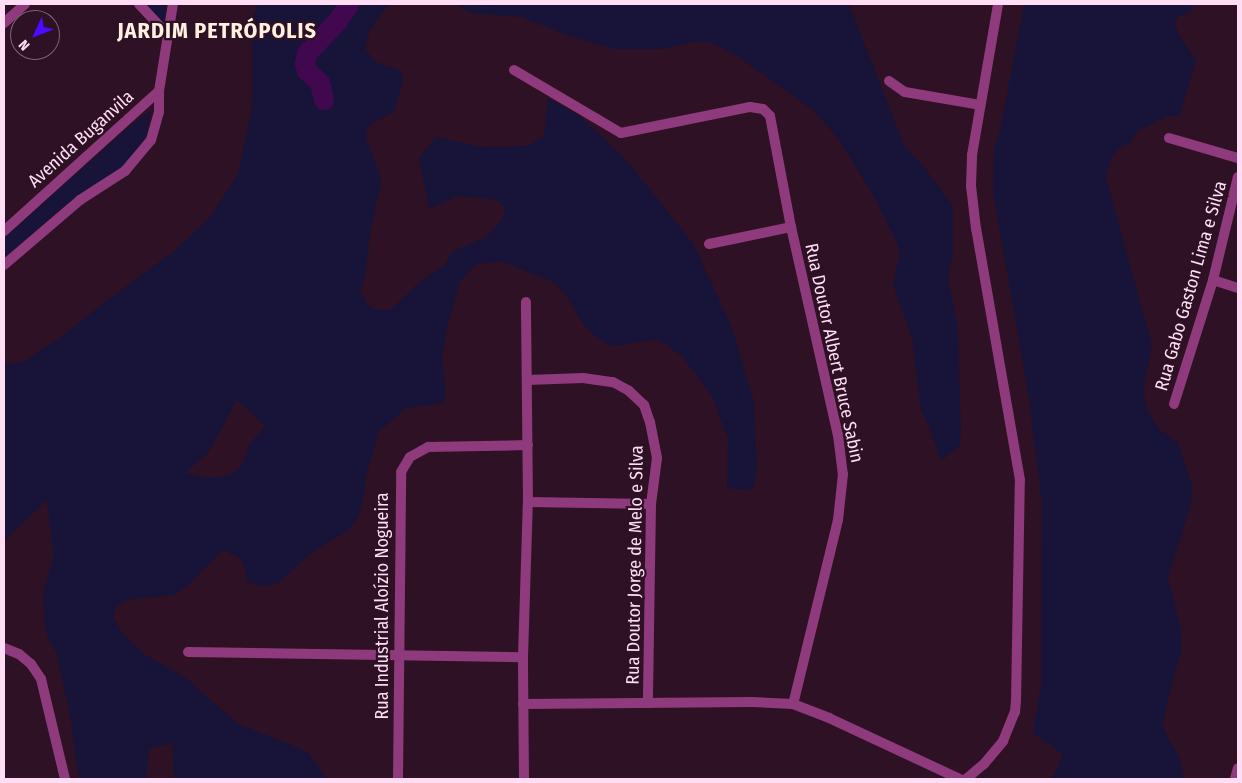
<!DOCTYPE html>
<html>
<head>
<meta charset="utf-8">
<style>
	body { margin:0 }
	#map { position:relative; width:1242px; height:783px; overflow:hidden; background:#2e1124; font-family:"Fira Sans Condensed",sans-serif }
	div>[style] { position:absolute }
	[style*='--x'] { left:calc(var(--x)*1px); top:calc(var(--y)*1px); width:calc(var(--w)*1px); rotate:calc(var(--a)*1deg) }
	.green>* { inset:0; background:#181339 }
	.river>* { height:20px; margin:-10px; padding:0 10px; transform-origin:10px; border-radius:10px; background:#42084f }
	.minor>* { height:10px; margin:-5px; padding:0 5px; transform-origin:5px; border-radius:5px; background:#8f3a7d }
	span { translate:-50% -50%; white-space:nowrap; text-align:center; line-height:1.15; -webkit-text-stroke:4.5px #2e1124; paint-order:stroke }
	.street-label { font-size:18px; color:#ffdef5 }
	.district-label { font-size:22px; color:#fff0e0; font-weight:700; letter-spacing:1px }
	.frame { position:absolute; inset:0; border:5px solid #ffdef5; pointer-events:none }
	.north { position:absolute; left:10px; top:10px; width:50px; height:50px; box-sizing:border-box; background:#2e1124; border:1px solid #826378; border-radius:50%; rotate:227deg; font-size:14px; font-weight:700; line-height:20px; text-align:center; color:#ffdef5 }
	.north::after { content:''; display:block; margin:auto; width:18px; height:22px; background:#4d0aff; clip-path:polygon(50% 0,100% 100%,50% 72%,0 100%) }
</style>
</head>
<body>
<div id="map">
	<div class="green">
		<div style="clip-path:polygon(146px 4px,166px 4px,164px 24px)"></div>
		<div style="clip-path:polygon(evenodd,258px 4px,392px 4px,385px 9px,370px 31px,365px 49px,376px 62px,401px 71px,403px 81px,394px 112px,371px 124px,366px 132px,367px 141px,380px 174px,381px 183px,371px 228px,364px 282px,360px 290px,367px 304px,374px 309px,391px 309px,422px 280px,444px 266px,453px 251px,486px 237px,503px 218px,505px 210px,500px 202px,492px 199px,458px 196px,429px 209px,419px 158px,436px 137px,482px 147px,527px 146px,544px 137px,548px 98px,581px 117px,628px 162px,693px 243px,732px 328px,754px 402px,757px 468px,753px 490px,727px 488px,728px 439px,712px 396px,682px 356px,658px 339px,615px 346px,606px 344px,586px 328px,564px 292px,553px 282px,503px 262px,476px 264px,460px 282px,448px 323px,442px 358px,446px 394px,443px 403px,407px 408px,379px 431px,366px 478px,362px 506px,355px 523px,349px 530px,312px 552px,280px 582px,272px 585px,264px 586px,247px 582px,244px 566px,240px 558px,223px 550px,188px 585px,175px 595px,130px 599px,116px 607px,113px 615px,121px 632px,144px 654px,186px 678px,237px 723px,308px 752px,327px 779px,174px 779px,172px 743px,149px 749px,146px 779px,79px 779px,69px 710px,56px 652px,47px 636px,44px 619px,43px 592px,53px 560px,53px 551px,47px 500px,4px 541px,4px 365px,23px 362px,60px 338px,106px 301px,173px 252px,211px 216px,238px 174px,252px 107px,252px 20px,258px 4px,237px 400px,265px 426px,249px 445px,243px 464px,230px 475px,222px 477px,203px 477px,185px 473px,208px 453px,237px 400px)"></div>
		<div style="clip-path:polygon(457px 4px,849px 4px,904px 145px,924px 167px,953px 206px,953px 252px,948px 278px,958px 329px,961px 435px,959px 446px,941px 461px,928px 424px,921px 411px,912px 339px,893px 285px,899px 257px,898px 245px,877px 202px,840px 141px,814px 111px,733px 53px,708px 42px,695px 42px,661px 49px,613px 49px,567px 35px,521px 17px,470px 13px)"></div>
		<div style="clip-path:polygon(1024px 4px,1192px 4px,1193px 6px,1190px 13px,1178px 16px,1175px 23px,1180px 37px,1196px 60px,1180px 116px,1167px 116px,1138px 131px,1131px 142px,1116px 151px,1112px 157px,1106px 177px,1152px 345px,1144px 387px,1146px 408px,1160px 430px,1178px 442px,1192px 485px,1191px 505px,1168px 577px,1180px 626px,1182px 647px,1166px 707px,1163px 728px,1180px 758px,1184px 779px,1052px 779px,1063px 754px,1033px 733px,1041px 684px,1042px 502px,1028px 393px,993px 192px,994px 150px,1001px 126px)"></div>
		<div style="clip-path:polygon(151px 111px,146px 137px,139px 149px,120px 170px,68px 203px,4px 258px,4px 238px,131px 125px)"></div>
	</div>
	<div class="river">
		<div style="--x:324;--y:100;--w:17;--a:-103"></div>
		<div style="--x:320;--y:83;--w:18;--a:-137"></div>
		<div style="--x:307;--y:71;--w:8;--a:-104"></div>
		<div style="--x:305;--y:63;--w:9;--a:-77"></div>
		<div style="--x:307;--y:54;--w:45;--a:-46.8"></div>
		<div style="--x:338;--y:21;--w:20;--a:-57"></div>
	</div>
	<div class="minor">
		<div style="--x:139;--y:4;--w:42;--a:46.9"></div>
		<div style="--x:4;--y:23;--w:28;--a:-42"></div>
		<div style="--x:514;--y:70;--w:124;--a:30.5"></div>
		<div style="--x:621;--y:133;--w:132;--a:-11.4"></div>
		<div style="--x:750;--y:107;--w:13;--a:9"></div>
		<div style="--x:763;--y:109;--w:10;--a:45"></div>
		<div style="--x:770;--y:116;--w:113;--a:79.3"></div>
		<div style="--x:791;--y:227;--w:213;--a:77.3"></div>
		<div style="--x:838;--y:435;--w:39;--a:83"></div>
		<div style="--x:843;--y:474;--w:46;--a:96.2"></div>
		<div style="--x:838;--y:520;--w:189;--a:103.7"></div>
		<div style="--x:889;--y:81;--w:19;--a:35"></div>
		<div style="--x:905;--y:92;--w:76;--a:9.8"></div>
		<div style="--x:1169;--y:138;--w:72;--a:16.2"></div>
		<div style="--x:4;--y:231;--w:209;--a:-42.1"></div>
		<div style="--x:709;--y:244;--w:84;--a:-11.7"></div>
		<div style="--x:4;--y:265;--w:100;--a:-40.5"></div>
		<div style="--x:80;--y:200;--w:54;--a:-32.8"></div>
		<div style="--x:125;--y:171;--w:40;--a:-50"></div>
		<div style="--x:151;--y:140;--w:29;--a:-74"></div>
		<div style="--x:159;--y:112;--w:21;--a:-90"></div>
		<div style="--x:159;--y:91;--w:88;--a:-80.9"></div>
		<div style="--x:1213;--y:280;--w:26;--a:18"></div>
		<div style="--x:527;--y:380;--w:56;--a:-2"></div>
		<div style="--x:583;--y:378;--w:30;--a:8"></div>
		<div style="--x:613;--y:382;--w:18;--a:29"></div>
		<div style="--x:629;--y:391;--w:21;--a:43"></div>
		<div style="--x:644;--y:405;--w:18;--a:71"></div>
		<div style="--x:650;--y:422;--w:37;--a:79"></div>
		<div style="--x:657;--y:458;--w:46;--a:97.4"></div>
		<div style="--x:651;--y:504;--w:199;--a:90.9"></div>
		<div style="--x:1174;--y:404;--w:130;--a:-72.5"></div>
		<div style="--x:1213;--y:280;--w:106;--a:-76.4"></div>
		<div style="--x:528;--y:502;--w:123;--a:0.9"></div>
		<div style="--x:4;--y:648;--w:16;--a:22"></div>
		<div style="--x:19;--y:654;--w:16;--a:40"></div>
		<div style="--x:31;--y:664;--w:18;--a:56"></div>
		<div style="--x:41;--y:679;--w:103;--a:76.5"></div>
		<div style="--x:188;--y:652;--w:335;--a:0.9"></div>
		<div style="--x:523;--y:704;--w:229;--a:-0.5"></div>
		<div style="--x:752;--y:702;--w:41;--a:2.8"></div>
		<div style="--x:793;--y:704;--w:39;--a:21"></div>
		<div style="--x:829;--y:718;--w:145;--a:25"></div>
		<div style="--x:398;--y:779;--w:307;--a:-89.4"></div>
		<div style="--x:401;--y:472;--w:17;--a:-59"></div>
		<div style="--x:410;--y:457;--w:21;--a:-29"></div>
		<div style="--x:428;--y:447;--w:100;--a:-1.1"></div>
		<div style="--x:524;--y:779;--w:122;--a:-90.5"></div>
		<div style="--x:523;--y:657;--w:155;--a:-88.2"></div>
		<div style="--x:528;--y:502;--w:200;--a:-90.6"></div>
		<div style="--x:966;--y:779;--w:23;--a:-40"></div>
		<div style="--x:984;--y:764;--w:30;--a:-50"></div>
		<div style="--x:1003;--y:741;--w:31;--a:-68"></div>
		<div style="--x:1015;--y:712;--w:11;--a:-85"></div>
		<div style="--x:1016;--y:701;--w:221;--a:-89"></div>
		<div style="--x:1020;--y:480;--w:255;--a:-99.9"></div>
		<div style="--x:976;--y:229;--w:43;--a:-96.6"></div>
		<div style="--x:971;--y:186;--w:31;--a:-88"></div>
		<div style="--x:972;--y:155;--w:153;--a:-80.2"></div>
		<div style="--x:1235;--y:779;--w:11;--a:-75"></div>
	</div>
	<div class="street-label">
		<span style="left:81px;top:139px;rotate:-42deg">Avenida Buganvila</span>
		<span style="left:1191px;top:286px;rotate:-74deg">Rua Gabo Gaston Lima e Silva</span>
		<span style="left:834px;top:353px;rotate:78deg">Rua Doutor Albert Bruce Sabin</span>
		<span style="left:635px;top:565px;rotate:-89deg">Rua Doutor Jorge de Melo e Silva</span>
		<span style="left:382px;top:606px;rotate:-90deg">Rua Industrial Aloízio Nogueira</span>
	</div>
	<div class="district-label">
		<span style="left:217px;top:31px">JARDIM PETRÓPOLIS</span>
	</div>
	<div class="frame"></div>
	<div class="north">N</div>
</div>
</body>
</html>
